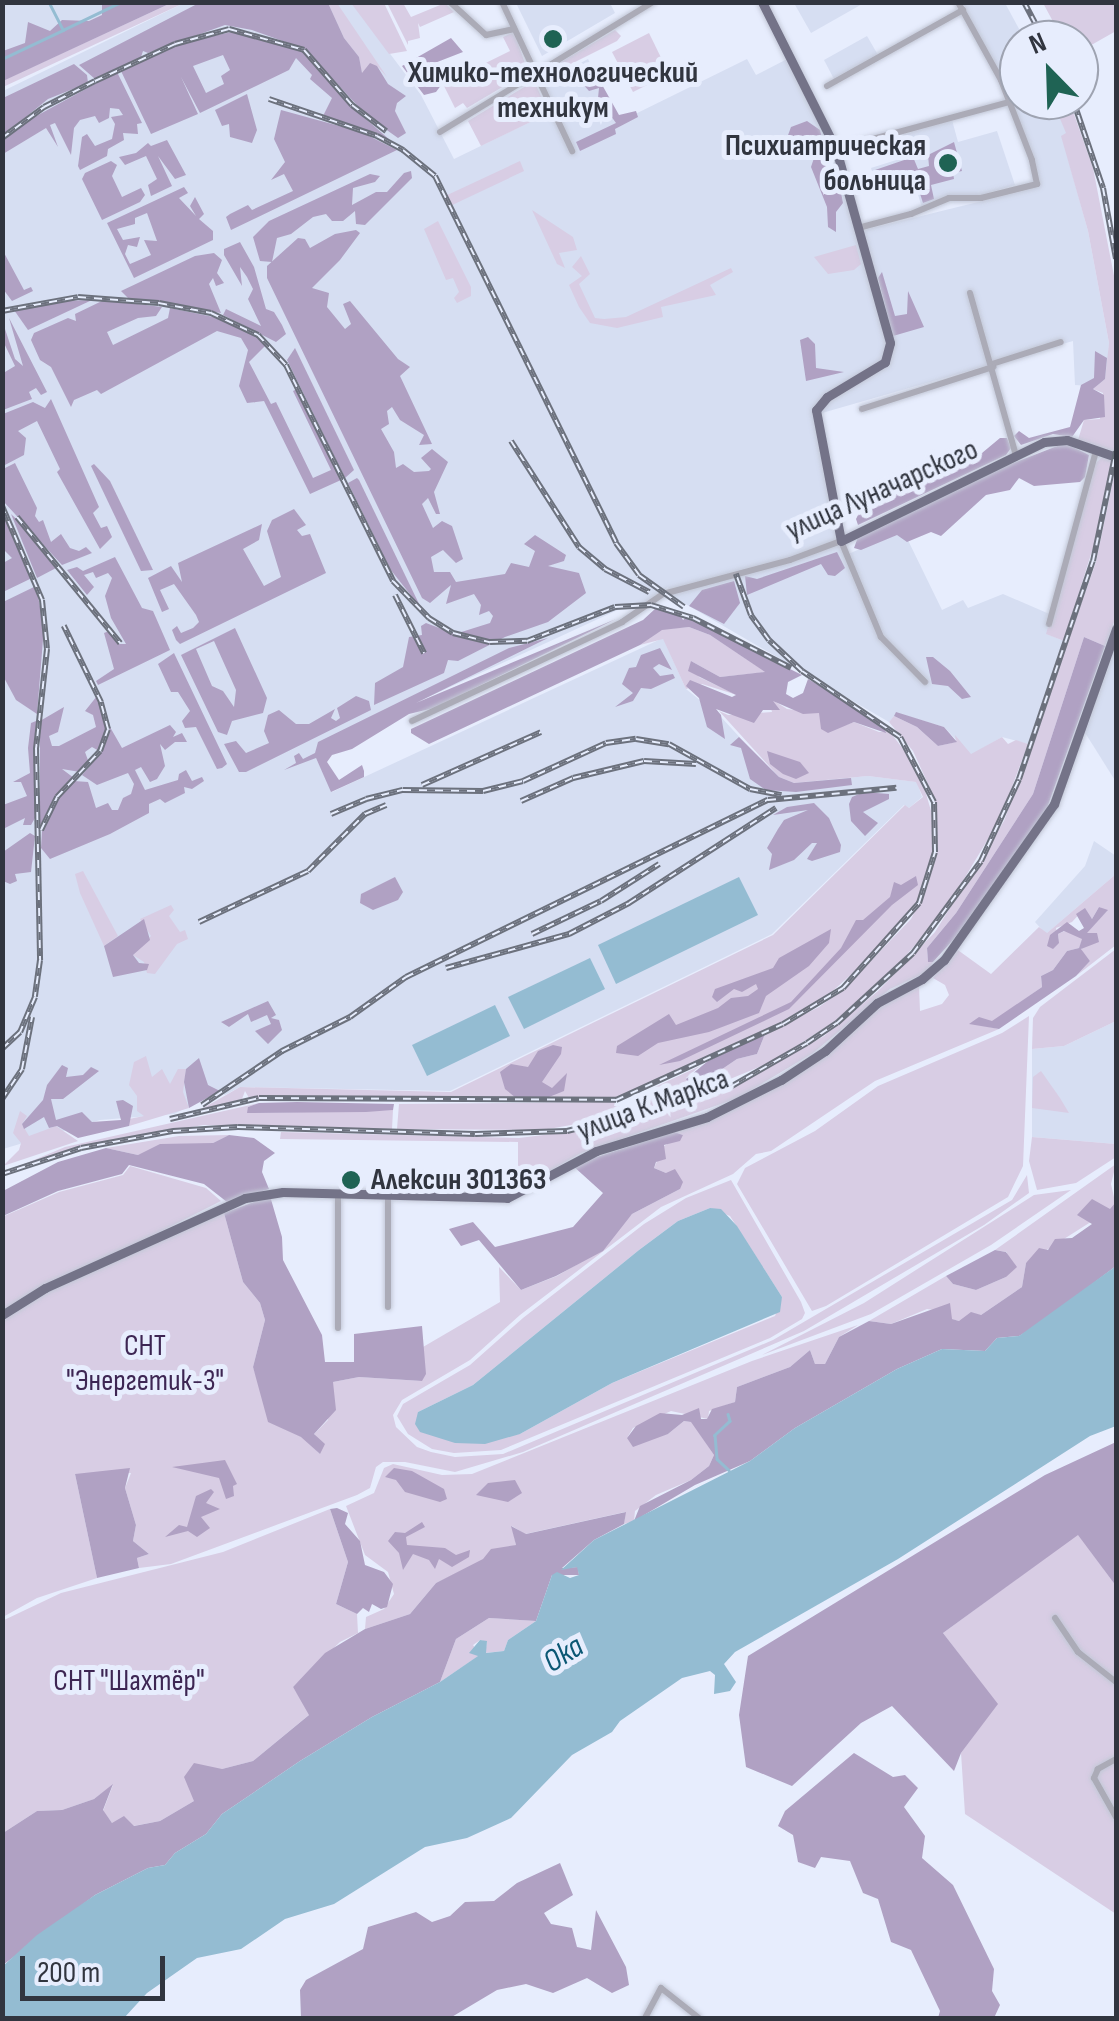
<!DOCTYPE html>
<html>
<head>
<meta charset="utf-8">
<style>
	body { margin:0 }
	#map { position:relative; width:1119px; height:2021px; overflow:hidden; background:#e7edfd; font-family:"Sofia Sans Condensed",sans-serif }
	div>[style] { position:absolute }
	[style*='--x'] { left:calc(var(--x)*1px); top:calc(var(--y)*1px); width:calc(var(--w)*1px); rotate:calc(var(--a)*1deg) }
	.built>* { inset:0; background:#d6def2 }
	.green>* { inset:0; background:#d8cde4 }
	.forest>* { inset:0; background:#b0a1c3 }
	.water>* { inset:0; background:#94bcd2 }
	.stream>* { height:2.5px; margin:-1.25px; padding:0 1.25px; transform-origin:1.25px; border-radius:1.25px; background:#94bcd2 }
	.roads { filter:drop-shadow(0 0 2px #c3c8d7) drop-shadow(0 0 2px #c3c8d7) }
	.minor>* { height:6px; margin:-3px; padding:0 3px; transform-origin:3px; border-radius:3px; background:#ababb7 }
	.major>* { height:9px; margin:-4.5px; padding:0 4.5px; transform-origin:4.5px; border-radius:4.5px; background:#747388 }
	.rail>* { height:6px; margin-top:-3px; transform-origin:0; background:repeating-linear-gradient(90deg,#e7edfd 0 8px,#6c717d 0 16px); box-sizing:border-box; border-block:2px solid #6c717d }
	.dots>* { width:28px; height:28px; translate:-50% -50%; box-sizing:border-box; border:5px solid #e7edfd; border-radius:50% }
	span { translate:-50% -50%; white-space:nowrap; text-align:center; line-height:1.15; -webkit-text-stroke:10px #e7edfd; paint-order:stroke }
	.poi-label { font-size:30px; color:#31353f; font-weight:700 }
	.right { translate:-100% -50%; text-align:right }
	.left { translate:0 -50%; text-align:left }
	.street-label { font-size:30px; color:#31353f }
	.park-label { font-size:30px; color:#3d2653 }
	.water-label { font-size:32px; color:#0b5774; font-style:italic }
	.frame { position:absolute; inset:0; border:5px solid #31353f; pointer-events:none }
	.north { position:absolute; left:999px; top:20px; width:100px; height:100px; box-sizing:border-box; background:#e7edfd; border:2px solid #9ea3b1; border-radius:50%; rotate:337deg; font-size:28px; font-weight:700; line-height:40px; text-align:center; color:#31353f }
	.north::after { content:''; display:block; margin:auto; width:35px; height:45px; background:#1f6354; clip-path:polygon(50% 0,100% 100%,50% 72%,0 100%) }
	.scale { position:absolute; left:20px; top:1956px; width:145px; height:45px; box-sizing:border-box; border:5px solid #31353f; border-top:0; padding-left:12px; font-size:30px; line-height:35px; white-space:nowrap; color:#31353f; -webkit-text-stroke:8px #e7edfd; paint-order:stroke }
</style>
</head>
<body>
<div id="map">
	<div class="built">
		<div style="clip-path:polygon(3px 2px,171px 3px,3px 81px)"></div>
		<div style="clip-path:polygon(184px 3px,352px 3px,421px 95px,454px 159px,555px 110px,543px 83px,588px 59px,619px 122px,747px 59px,756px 75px,791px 57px,830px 128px,864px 230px,1039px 187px,1035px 159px,963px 3px,1005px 3px,1025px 40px,1019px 40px,1019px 100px,1053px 100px,1067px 133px,1062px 137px,1088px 231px,1109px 343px,1106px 387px,1075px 385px,1073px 341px,815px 415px,846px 555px,903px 530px,942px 610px,963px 600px,968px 608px,1003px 594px,1054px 616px,1047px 634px,1064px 641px,1028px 744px,1002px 737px,971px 755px,944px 727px,897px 713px,889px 722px,670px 595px,668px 587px,649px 604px,622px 608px,326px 744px,316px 758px,332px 792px,663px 638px,686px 689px,721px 717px,768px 768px,794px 783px,868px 776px,917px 782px,922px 797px,909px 808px,904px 805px,772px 934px,450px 1091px,240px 1087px,225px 1095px,219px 1091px,174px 1114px,100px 1120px,3px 1149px,3px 91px)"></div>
		<div style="clip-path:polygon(516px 3px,610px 3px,615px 13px,542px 56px)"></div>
		<div style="clip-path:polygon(794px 3px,864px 3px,811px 33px)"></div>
		<div style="clip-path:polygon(867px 36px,878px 55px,835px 81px,824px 60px)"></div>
		<div style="clip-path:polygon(952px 120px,958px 142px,997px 131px,1015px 185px,974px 197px,955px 196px,922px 208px,914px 181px,878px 192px,871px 168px,909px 156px,902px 135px)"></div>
		<div style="clip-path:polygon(1116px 638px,1116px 782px,1084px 731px)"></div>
		<div style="clip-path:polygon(1094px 841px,1116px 856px,1116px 874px,1046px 934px,1035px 922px,1085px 866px)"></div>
		<div style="clip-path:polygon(1116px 1021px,1116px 1144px,1032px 1137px,1032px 1049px,1064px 1046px)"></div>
	</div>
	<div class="green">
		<div style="clip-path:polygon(171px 3px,184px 3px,3px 87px,2px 81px)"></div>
		<div style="clip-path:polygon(328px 3px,337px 3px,387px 77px,377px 66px,362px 74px,359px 57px,344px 38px)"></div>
		<div style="clip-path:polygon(351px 3px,384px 3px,407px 51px,389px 54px)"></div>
		<div style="clip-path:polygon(387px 3px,403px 3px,411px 17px,445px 3px,454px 12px,420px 27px,418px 23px,420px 38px,408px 41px,408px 45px)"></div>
		<div style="clip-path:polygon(1043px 3px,1116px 3px,1116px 31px,1079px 52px,1079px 40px,1063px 40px)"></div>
		<div style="clip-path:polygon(615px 30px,621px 36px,617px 41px,561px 69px,561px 62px)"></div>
		<div style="clip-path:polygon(514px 32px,528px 72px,467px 108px,463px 103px,455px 108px,443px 84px,510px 51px,503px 37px)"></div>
		<div style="clip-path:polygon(649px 33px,669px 74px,633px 92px,612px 52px)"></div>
		<div style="clip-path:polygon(534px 81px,549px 113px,481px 146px,468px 121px)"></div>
		<div style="clip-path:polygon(1069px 100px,1093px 168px,1116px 286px,1114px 451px,1078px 440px,1084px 420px,1100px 419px,1103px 393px,1093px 389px,1105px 379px,1109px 343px,1088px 231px,1061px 136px,1066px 133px,1053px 102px)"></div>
		<div style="clip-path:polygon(520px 161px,524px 171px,448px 207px,443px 197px)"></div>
		<div style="clip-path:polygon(532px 210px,573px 237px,577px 250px,559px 253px,565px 268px,557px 264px)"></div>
		<div style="clip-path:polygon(438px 221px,471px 287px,471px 296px,457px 303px,454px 298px,459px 292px,453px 278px,446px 280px,424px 229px)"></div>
		<div style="clip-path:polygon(856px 245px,861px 264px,854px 270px,828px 274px,814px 257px)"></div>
		<div style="clip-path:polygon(581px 256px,590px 274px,579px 284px,595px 318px,604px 319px,626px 317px,731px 268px,733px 272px,710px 285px,716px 295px,661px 307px,663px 317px,617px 328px,590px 323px,579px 307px,569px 285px,582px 276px,572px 267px)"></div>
		<div style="clip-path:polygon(1103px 456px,1113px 459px,1105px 509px,1064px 641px,1046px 634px,1096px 463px)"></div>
		<div style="clip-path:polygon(1116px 466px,1116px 617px,1105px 646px,1084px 637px,1033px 794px,956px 913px,927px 948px,928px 962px,933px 962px,927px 972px,890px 989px,813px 1053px,738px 1098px,581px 1153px,518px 1189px,518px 1142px,280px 1139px,281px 1132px,519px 1138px,600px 1128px,661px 1114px,733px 1088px,824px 1036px,878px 991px,935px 932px,1004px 821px,1096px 562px)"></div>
		<div style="clip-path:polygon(689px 627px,710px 635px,766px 672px,720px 677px,691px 661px,699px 677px,737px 695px,702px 684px,686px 689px,663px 639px,640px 645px,662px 629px)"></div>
		<div style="clip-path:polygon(768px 697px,787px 709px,819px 713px,846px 725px,854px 722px,879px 732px,886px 732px,884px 724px,919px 770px,934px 821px,933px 854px,918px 902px,882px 947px,817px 1005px,670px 1077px,615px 1098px,249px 1098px,245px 1091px,242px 1099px,200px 1110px,240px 1087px,451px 1092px,773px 935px,905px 805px,909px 808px,923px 797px,916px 782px,868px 776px,794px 783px,779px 777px,719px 711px,728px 715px,772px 712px)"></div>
		<div style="clip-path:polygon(894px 716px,917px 727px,938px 746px,956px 742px,955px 735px,971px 754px,1002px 737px,1008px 744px,1016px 740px,1028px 744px,1000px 819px,946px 909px,897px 966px,835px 1021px,774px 1061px,655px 1110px,543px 1130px,397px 1129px,399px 1104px,615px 1102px,614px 1106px,627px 1107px,670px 1090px,666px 1086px,655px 1087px,700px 1066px,686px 1078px,689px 1083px,709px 1078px,737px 1059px,757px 1054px,765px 1034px,819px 1007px,844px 989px,911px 919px,927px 887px,937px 852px,934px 797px,913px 751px,889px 722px)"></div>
		<div style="clip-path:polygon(83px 871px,118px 936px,104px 946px,80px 893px,75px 874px)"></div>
		<div style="clip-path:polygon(1116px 874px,1116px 945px,1076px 976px,1090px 961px,1081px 950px,1090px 934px,1086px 933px,1107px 911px,1099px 907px,1092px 919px,1084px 909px,1072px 922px,1056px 928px,1059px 943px,1058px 934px,1065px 931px,1083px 938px,1079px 948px,1067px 951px,1053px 970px,1041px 976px,1042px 987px,992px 1022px,970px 1023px,999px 1029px,875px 1081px,771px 1151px,756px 1154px,733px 1174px,661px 1207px,520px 1315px,470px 1360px,402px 1400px,393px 1415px,396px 1427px,417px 1447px,431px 1452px,455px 1457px,503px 1454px,773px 1340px,1012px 1200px,1027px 1175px,1029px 1193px,984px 1225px,804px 1331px,523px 1452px,455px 1472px,405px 1462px,383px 1462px,376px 1467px,370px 1488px,357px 1495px,171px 1564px,139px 1568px,137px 1558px,149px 1554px,133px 1541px,136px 1525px,125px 1488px,131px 1473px,75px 1474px,97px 1578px,37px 1598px,3px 1617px,2px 1321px,14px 1311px,47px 1291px,224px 1213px,243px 1282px,260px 1303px,265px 1320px,253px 1367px,272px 1423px,302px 1437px,320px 1454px,320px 1441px,314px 1434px,328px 1420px,333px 1382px,359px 1377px,422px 1381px,423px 1347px,500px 1302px,499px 1267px,521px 1290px,557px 1276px,576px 1265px,632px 1214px,680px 1189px,666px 1173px,654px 1168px,664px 1146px,683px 1135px,674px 1132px,721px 1115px,783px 1084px,827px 1053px,882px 1004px,909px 989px,919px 987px,920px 1011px,942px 1004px,949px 995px,945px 985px,933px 978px,955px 948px,991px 974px,1039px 927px,1047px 933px)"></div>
		<div style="clip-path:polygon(171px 905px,174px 910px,169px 916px,180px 932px,185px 930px,188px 939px,177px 944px,155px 974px,147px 973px,144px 962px,133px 955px,151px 936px,140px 919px)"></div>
		<div style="clip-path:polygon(1116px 949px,1116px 1021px,1064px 1046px,1032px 1049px,1033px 1018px,1040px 1007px)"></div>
		<div style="clip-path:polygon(1029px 1016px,1023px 1166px,1008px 1197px,826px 1306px,812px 1311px,737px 1184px,745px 1168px,815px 1131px,878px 1086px,1002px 1033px)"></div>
		<div style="clip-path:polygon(146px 1056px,152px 1077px,162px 1069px,170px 1084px,178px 1069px,186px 1069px,183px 1092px,189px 1108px,129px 1126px,129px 1119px,144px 1116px,137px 1111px,137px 1096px,129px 1085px,134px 1062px)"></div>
		<div style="clip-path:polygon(1041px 1071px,1060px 1098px,1069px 1113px,1032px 1108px,1033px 1077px)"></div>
		<div style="clip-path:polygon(259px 1103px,248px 1107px,248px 1113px,393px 1110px,392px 1129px,203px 1125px,80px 1147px,3px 1173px,65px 1147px)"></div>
		<div style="clip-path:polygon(20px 1111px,27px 1116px,22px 1124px,29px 1136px,56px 1126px,78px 1141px,3px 1166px,19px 1150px,21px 1143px,13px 1133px)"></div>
		<div style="clip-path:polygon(229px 1135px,213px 1143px,138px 1155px,106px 1148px,179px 1136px)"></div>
		<div style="clip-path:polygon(1032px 1137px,1116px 1144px,1116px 1157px,1076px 1183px,1037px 1190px,1029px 1161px)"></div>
		<div style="clip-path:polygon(1116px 1164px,1111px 1184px,1116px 1206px,1026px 1263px,1022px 1287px,981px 1315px,959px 1321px,951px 1319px,949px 1312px,927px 1309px,891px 1324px,869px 1321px,946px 1276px,953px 1284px,976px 1290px,1006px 1277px,1007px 1252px,995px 1250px)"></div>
		<div style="clip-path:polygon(130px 1166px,206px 1188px,221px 1201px,3px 1311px,2px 1217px,59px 1192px,123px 1175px)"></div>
		<div style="clip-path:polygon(evenodd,731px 1180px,801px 1302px,805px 1313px,802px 1319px,770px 1338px,501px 1450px,454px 1453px,432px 1449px,408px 1434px,397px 1416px,403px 1404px,470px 1365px,523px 1318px,644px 1224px,686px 1198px,731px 1180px,710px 1208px,730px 1216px,782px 1297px,775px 1316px,612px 1383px,520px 1434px,418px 1412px,473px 1385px,639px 1250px,678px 1221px,710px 1208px)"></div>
		<div style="clip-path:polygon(1071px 1190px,991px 1245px,871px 1314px,762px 1355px,864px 1303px,1034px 1195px)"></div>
		<div style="clip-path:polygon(858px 1325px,839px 1337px,825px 1364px,815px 1364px,810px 1350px,790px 1367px,737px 1387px,735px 1402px,709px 1411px,708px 1419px,671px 1411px,633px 1428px,627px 1438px,668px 1434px,684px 1421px,692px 1422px,714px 1455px,709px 1466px,691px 1480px,656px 1495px,635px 1511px,634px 1521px,624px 1524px,625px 1512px,525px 1534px,512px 1526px,516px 1545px,436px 1583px,410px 1614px,365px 1629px,366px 1617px,384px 1609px,394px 1594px,388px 1572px,365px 1555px,346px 1506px,374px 1493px,384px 1468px,393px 1464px,442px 1475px,472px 1474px,752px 1361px)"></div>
		<div style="clip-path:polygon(330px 1509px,348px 1562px,336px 1604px,357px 1614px,358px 1633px,340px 1642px,293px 1687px,310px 1714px,253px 1761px,222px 1769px,194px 1801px,160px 1821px,133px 1826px,112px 1823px,103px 1811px,113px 1785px,94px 1799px,62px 1810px,37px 1811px,3px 1833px,2px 1621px,61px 1593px,223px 1552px)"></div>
		<div style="clip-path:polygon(1078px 1534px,1116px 1586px,1116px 1914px,965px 1814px,961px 1753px,997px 1704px,943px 1633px)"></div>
		<div style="clip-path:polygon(489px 1618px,536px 1621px,508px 1640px,504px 1651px,485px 1653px,487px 1642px,480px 1640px,473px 1645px,480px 1655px,440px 1682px,456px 1639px)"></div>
	</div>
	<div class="forest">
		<div style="clip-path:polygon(102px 3px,171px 3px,3px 81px,3px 51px,25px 43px,28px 22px,50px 31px,62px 20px,89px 21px,102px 15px)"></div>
		<div style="clip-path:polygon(199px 3px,328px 3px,344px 38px,359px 57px,362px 73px,370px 63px,377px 66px,388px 84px,406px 96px,397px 103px,395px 111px,406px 133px,398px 138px,367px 116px,305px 49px,252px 30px,225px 25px,148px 53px,143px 51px,141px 57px,95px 79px,79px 65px)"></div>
		<div style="clip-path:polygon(evenodd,236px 31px,304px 51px,351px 106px,391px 141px,323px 116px,332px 98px,310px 79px,312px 75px,296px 58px,289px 70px,200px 113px,181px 77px,198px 114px,151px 134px,121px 71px,182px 43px,236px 31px,223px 55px,230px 70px,221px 76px,224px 84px,206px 93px,193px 66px,223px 55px)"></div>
		<div style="clip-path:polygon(451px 38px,463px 52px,427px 66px,442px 84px,436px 92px,424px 95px,402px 66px)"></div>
		<div style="clip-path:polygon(74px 64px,87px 75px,88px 83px,48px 99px,5px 134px,3px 98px)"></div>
		<div style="clip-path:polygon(591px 65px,619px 115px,636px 111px,638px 117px,615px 129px,616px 134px,580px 151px,576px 142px,616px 123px,598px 98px,599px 88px,589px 91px,582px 83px,573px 86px,567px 75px)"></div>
		<div style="clip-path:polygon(117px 72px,142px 123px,137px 124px,138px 134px,123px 133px,124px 140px,108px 149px,107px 156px,80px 170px,78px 166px,82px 137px,87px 134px,95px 146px,112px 139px,115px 124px,111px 117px,123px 115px,119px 109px,110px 108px,109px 118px,99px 123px,95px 116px,80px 120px,74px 128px,71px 155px,55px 123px,50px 125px,58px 147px,46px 128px,3px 154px,3px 140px,29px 120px)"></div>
		<div style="clip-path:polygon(247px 94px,257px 130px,252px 143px,230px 137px,229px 124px,222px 126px,215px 110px)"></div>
		<div style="clip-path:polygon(281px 110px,361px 132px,397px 150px,231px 230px,226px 217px,230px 214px,248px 205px,252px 210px,293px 191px,284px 174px,271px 180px,285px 162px,274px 139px)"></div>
		<div style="clip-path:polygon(807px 121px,820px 130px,825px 149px,806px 153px,787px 138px,791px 127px)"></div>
		<div style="clip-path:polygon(167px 140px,186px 175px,175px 179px,158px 156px,172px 186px,151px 196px,148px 185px,157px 179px,146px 156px,125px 165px,119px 157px,136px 153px,148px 143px,151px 146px)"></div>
		<div style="clip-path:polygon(954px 142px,962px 171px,953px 173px,954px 179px,931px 185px,934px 199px,923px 203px,915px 178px,892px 185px,887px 173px,877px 176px,875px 170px,913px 157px,918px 169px,929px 166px,928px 155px)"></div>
		<div style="clip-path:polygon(821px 157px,836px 167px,843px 203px,836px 212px,836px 232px,828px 227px,827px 207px,811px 167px,814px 158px)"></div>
		<div style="clip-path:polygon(111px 161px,117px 165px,112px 176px,122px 197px,141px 188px,145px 195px,140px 202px,102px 220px,82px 179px,85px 173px)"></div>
		<div style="clip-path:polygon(411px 171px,412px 178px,365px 225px,356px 224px,355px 211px,343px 221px,332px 221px,326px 214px,313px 217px,291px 234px,277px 238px,272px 262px,260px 261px,253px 237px,269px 221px,370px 174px,380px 176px,375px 182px,353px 188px,352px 205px,376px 192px,387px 192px,404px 173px)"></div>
		<div style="clip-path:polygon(evenodd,184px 187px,188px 193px,179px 198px,196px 216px,190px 206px,195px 197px,204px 214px,199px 219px,213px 231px,213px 240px,134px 278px,107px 223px,184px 187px,147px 213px,157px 241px,144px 240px,151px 255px,130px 264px,125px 254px,128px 245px,137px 247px,140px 237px,123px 240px,117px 229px,135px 224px,135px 218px,147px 213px)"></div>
		<div style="clip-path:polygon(356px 230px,360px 233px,340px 260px,312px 288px,329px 293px,327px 307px,345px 329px,351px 324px,343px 304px,350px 301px,398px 359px,410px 367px,400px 376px,432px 444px,419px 445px,424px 435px,400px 420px,392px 407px,387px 411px,389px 424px,381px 429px,394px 452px,396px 468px,403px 464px,414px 472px,429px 471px,431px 469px,421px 458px,432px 449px,448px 462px,434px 492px,440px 514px,436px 514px,428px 498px,422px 504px,433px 528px,442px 521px,452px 526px,463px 559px,456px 563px,443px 550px,431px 557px,434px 572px,450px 572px,456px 582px,505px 574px,511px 563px,529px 567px,535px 551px,524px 544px,535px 535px,566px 555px,564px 561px,548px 566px,579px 573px,586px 593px,548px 622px,505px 637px,458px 661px,448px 660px,444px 673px,374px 705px,375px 683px,403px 667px,409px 637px,422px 635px,421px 626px,426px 623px,455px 634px,490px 623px,493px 616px,489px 611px,479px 615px,481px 605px,474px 594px,446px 604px,451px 585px,430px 603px,422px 598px,267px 278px,267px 266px,298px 238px,305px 239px,310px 248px,335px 234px)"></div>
		<div style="clip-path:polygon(240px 242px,254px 267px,266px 309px,274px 312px,282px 325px,286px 334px,276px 342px,223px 315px,226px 309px,261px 326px,248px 299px,253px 289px,247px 277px,240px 267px,242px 286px,224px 255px,224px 249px)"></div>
		<div style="clip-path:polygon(2px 249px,24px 290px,31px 287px,33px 291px,12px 301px,3px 289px)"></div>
		<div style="clip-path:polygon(214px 253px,222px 260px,217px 273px,224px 283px,216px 286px,213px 278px,209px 284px,221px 313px,129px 299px,121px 291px,195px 256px)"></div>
		<div style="clip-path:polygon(882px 272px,895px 316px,907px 314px,908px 291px,924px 327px,893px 336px,878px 278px)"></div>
		<div style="clip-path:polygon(92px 300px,28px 330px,14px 310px,58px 301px)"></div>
		<div style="clip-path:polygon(104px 300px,162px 307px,156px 316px,138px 318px,107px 332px,113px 345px,168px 318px,170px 308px,228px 320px,257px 336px,267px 344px,249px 362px,271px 404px,276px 402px,313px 478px,331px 470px,293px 391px,297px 389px,341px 480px,310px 494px,264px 401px,247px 403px,239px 386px,248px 350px,241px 338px,217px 331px,101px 394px,97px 390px,74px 400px,71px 407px,51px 367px,40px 360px,31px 340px,34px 333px,68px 318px,76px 321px,75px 314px)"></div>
		<div style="clip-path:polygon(9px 318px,47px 392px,41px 395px,36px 388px,29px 392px,32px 399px,3px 410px,3px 368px,5px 372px,15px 366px,3px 341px,3px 323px,15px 359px,23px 366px)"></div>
		<div style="clip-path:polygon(808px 337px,815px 344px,816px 368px,844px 372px,806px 381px,800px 340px)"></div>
		<div style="clip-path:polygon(295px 348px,354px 470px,345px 478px,287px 360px)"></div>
		<div style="clip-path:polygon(1095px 351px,1107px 358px,1105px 379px,1093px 389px,1104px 395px,1105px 417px,1084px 420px,1072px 437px,1053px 434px,1021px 445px,1014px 436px,1019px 431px,1029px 438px,1070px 427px,1081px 385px,1094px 378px)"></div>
		<div style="clip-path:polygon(51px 399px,99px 507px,93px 513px,101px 528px,107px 526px,112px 537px,100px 549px,57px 472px,60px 469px,37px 421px,18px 431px,26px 438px,24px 455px,3px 466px,3px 414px,33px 402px,45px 408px)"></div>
		<div style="clip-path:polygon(1000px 438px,1007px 438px,1011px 448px,1006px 455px,858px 525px,856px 519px,868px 495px,890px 482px,896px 493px,903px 478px,921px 464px,949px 465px,959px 456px,976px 458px)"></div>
		<div style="clip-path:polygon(1065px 443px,1089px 455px,1085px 477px,1080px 482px,1034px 486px,1019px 478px,1010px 490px,986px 495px,941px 536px,931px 532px,907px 542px,897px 535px,861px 550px,854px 548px,858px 537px,995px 470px)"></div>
		<div style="clip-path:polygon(15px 463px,37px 508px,35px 516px,39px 522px,43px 520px,51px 542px,61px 534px,70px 548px,79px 551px,86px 547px,92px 553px,62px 565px,3px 501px,3px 469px)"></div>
		<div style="clip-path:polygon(94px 464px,110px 481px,153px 570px,141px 571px,91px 466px)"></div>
		<div style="clip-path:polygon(357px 478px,359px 480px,421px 608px,390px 569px,348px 483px)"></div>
		<div style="clip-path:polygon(3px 509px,32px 578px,3px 592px,3px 563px,12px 558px,3px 549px)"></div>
		<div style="clip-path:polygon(294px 509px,306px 525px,297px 530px,302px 536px,310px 534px,326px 573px,180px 644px,176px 640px,172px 630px,177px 626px,181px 633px,193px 628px,199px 622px,196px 615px,174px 584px,160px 590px,169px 609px,162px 612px,148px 578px,171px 566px,182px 582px,178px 563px,262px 524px,259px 540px,243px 549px,264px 586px,281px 577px,267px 531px,272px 520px)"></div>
		<div style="clip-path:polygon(11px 514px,23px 525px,58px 567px,37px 578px)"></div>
		<div style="clip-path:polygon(837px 552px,845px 568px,835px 576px,828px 575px,821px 564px,747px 595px,745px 576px,757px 579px)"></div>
		<div style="clip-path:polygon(115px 557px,142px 608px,153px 611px,170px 650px,98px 685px,96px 681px,114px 669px,104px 633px,109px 631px,119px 644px,126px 644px,111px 618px,105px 596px,112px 578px,108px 573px,96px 578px,93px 572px,84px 575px,94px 587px,87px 595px,67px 570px,77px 567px,83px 571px)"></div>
		<div style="clip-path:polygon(734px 581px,740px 603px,724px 624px,689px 606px,702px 590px)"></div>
		<div style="clip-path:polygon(36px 586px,44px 627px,37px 714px,16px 700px,2px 674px,3px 602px)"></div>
		<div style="clip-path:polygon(656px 608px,680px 614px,683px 620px,686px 617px,802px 675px,788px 682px,786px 694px,793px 698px,803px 693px,808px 679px,884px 724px,886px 733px,854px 722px,828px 733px,821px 729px,819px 713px,803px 714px,773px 701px,780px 710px,763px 710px,754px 723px,716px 709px,721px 715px,725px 739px,707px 727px,699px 698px,686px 686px,690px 680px,732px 697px,736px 695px,688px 671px,691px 661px,720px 677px,765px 672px,710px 635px,689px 627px,662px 630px,640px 645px,429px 744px,411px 733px,411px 729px,643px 620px)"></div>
		<div style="clip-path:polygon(616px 619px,434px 708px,409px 714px,352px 749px,332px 755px,327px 762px,339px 780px,362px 765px,364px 771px,364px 777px,331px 792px,316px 758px,284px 770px,296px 763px,294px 756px,299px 753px,303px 759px,315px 753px,318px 742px,509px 648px,548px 638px,416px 703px)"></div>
		<div style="clip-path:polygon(evenodd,235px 628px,267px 698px,263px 713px,232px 721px,227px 735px,218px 732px,181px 655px,235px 628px,214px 641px,236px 690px,234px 707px,223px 691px,212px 686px,196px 649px,214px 641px)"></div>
		<div style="clip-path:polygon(1084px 637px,1105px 646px,1046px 811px,953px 940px,933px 962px,928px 962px,927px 948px,956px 913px,1033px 794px)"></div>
		<div style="clip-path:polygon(660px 648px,672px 670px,659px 664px,653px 668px,660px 676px,673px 674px,675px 678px,651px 689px,641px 688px,633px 701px,615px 707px,633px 693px,622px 684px,629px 668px,636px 667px,641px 655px)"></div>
		<div style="clip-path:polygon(174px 653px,227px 764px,222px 768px,217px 769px,196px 727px,185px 728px,182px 721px,190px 711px,178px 692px,171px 692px,158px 664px)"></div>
		<div style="clip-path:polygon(926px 657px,933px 657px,950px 671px,971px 697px,962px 699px,948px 686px,932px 684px)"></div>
		<div style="clip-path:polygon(97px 696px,107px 729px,102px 744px,99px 751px,92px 747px,85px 752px,89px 763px,80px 772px,62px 769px,74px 778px,54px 799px,40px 826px,40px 721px,64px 707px,58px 732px,49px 736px,52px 746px,59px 746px,96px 727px,93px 715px,85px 711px)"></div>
		<div style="clip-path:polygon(356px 696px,369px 701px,371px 710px,246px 772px,239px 772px,224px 744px,236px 741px,246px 753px,269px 743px,264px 731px,268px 715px,279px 710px,296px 724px,309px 724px,335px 709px,331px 718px,336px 721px,340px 718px,337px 708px)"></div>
		<div style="clip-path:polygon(896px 712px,944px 727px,957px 742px,938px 746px,917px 727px,894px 716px)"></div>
		<div style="clip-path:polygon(36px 721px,35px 818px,31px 825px,23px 825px,25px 818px,3px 829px,3px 805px,27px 796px,21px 782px,13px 782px,30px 773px,28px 748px,31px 723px)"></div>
		<div style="clip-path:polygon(170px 725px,176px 732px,173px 737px,182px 733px,187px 742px,175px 742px,165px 750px,160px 744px,165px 766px,157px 779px,150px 782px,141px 767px,135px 770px,145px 790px,178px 780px,179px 774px,186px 770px,192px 781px,202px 777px,204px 781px,192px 789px,184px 787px,185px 793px,165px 803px,160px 799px,149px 804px,149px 813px,110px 834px,50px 859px,41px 848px,42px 831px,58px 798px,74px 781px,88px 782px,96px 808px,108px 803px,112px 810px,118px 810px,123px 798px,131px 794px,134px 784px,128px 773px,97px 785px,82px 775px,101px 753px,110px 727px,122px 748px)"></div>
		<div style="clip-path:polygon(739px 737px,779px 777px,794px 783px,851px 778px,852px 785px,796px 792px,766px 790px,750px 779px,741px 748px,730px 745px)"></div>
		<div style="clip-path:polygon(767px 751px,800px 762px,809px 773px,796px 779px,783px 774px,770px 764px)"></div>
		<div style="clip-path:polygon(864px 792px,889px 794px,889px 799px,863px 812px,878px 823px,865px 836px,851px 821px,849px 804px,852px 797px)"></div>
		<div style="clip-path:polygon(814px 803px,829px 818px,841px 845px,840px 852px,812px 861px,807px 859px,817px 843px,812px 843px,794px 860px,769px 870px,772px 854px,767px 848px,778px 829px,784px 820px,808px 810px,773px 815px,787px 807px)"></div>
		<div style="clip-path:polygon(30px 833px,35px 836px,31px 872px,15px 874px,17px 881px,10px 884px,3px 881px,3px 852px)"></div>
		<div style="clip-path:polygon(916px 876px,918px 885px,892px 905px,789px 1009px,680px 1061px,659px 1065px,791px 1002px,841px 948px,856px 920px,863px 920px,890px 897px,894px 882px,901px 885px)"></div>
		<div style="clip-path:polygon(395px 877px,403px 892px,398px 900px,373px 910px,360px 903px,361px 894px)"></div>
		<div style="clip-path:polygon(1099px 907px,1108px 910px,1087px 933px,1097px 933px,1099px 942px,1081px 949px,1090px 961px,1076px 976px,999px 1029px,969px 1024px,979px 1017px,992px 1021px,1042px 987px,1041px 976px,1053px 970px,1067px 951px,1079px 948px,1082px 939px,1064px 931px,1058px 934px,1059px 943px,1053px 949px,1047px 946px,1050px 935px,1067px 922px,1079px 931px,1084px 928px,1076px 914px,1085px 908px,1092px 919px)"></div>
		<div style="clip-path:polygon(144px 919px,150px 940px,133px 955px,139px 963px,149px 964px,147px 970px,113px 977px,104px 946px)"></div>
		<div style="clip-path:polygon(831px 929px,829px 943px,809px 966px,766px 996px,759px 1013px,709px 1032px,658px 1043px,638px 1056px,616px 1053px,617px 1046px,669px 1014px,676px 1025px,718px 1008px,731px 998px,748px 996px,758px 989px,756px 984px,742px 992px,734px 989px,717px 1002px,712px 997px,715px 989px,773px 968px,779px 958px)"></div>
		<div style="clip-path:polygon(268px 1001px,276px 1015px,271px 1018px,279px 1020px,282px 1030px,268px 1044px,255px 1031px,271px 1024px,267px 1015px,251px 1022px,248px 1014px,229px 1027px,221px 1022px)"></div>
		<div style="clip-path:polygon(765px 1034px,757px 1054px,737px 1059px,709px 1078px,689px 1084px,686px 1079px,708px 1061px)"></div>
		<div style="clip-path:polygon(553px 1045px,562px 1047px,561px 1054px,542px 1082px,552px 1088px,567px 1073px,564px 1091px,544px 1099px,516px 1098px,505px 1089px,500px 1072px,511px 1064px,528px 1067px,538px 1051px)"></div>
		<div style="clip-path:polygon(199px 1058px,208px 1085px,220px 1091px,189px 1108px,184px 1082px,186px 1069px)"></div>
		<div style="clip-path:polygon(62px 1065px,68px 1068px,66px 1077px,83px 1075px,91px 1067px,99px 1071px,63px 1099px,51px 1099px,56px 1120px,82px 1112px,92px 1122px,121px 1120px,116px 1101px,123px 1100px,133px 1106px,129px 1126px,78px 1138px,57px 1126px,49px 1128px,44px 1117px,24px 1129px,22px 1124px,43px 1100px,47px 1085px)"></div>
		<div style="clip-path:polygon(259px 1103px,297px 1102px,394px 1104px,393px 1110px,366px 1112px,247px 1113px,248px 1107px)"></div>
		<div style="clip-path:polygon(674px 1132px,683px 1135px,680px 1141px,664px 1145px,666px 1159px,656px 1162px,654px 1168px,666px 1173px,675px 1169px,683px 1182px,680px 1189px,632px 1214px,603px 1251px,556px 1276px,521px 1290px,479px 1240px,461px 1246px,449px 1229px,473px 1222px,495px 1247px,573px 1227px,603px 1193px,572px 1165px)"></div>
		<div style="clip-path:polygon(229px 1135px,254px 1138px,275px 1153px,264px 1161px,262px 1172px,269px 1189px,227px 1202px,204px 1184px,129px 1165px,122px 1174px,58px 1191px,3px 1216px,3px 1191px,58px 1162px,106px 1148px,138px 1155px,160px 1144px,213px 1143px)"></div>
		<div style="clip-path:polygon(270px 1196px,282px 1237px,283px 1260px,322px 1335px,325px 1362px,354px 1362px,354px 1334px,422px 1326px,426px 1374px,422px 1381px,359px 1377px,333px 1382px,336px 1410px,314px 1434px,325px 1444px,320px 1454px,301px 1437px,268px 1422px,253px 1367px,265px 1320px,260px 1303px,243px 1282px,224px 1213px)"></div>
		<div style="clip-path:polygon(1092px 1199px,1110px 1209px,1116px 1202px,1116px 1266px,1038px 1325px,1019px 1336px,997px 1338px,985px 1351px,942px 1349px,897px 1369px,795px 1428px,750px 1461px,695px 1485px,634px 1521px,640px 1506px,691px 1480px,709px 1466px,714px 1455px,691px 1422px,684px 1421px,668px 1434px,633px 1447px,627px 1438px,636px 1426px,660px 1413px,682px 1415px,699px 1408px,701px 1419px,707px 1419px,712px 1409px,735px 1402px,737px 1387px,790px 1367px,810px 1350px,815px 1364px,825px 1364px,839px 1337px,869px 1321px,891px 1324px,950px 1303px,952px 1319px,959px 1321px,971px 1312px,981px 1315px,1022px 1287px,1026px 1263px,1039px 1248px,1048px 1250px,1055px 1239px,1072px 1238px,1092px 1224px,1077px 1215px)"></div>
		<div style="clip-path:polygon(995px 1250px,1006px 1252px,1017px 1267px,1006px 1277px,976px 1290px,953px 1284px,946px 1276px)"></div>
		<div style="clip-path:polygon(1116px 1442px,1116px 1586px,1078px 1535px,943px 1633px,998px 1704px,961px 1753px,954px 1771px,892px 1706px,861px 1723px,792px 1786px,746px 1767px,739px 1715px,748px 1656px,1045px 1475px)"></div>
		<div style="clip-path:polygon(225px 1460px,237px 1484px,233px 1486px,234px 1496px,226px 1499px,219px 1478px,172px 1467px)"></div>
		<div style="clip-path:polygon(130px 1468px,125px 1488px,136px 1525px,133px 1541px,149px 1554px,137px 1558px,139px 1568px,97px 1578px,75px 1474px)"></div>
		<div style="clip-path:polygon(394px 1468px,412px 1471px,444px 1489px,447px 1499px,440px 1502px,405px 1492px,396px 1480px,385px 1477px)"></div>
		<div style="clip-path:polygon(515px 1480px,522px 1493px,508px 1502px,476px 1495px,488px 1483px)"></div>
		<div style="clip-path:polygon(211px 1489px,214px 1492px,206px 1503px,220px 1509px,201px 1517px,210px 1528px,197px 1537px,188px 1531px,165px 1537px,179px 1525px,187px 1527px,196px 1496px)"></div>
		<div style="clip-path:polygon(337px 1508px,348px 1513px,345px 1524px,360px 1541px,365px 1565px,384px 1572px,393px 1584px,387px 1607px,381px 1609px,372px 1604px,369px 1612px,363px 1608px,357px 1614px,336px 1604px,348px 1562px,330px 1509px)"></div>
		<div style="clip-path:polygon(626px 1512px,624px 1524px,594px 1540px,562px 1568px,578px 1567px,579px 1575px,552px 1575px,536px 1621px,489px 1618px,456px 1639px,440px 1682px,372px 1717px,300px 1761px,222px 1814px,206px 1834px,175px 1853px,165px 1865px,148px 1868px,95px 1895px,3px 1965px,3px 1833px,37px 1811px,62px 1810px,94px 1799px,113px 1784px,103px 1810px,112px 1823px,124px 1816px,134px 1826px,160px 1821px,194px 1801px,184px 1777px,194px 1763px,222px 1769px,253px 1761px,309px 1715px,293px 1687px,325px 1653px,365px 1629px,410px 1614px,436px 1583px,483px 1559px,491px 1549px,516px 1545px,511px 1526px,526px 1534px)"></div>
		<div style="clip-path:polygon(422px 1522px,425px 1527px,406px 1537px,407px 1545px,445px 1548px,456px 1555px,470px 1550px,469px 1557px,452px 1567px,439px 1559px,435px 1569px,429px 1560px,413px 1554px,403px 1570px,399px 1553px,388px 1541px,395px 1532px,405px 1533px)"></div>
		<div style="clip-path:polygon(854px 1753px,893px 1777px,905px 1775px,918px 1788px,904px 1807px,925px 1836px,922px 1858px,953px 1885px,994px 1969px,992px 1991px,1000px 2005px,994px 2018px,938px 2018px,940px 2011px,911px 1950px,891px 1942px,878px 1899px,863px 1893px,850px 1861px,821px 1857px,815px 1868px,798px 1862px,793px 1835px,778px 1826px,785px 1811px)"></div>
		<div style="clip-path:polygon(560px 1863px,573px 1895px,544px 1913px,551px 1924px,572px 1928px,577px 1947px,591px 1950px,596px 1910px,626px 1967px,629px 1985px,612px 1993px,587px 1978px,553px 1993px,526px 1984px,497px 1990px,450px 2018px,301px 2018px,300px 1990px,306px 1980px,363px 1949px,368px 1927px,416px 1912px,432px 1922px,450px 1916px,465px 1902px,494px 1901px,517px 1883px)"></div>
	</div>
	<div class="water">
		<div style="clip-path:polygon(739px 877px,758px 915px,616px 984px,598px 945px)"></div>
		<div style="clip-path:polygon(590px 958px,605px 989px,524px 1029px,508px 997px)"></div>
		<div style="clip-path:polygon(495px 1005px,510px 1036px,427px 1076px,412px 1045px)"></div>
		<div style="clip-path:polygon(710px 1208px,721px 1209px,737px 1226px,782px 1297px,780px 1312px,612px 1383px,520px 1434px,485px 1444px,455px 1443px,420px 1432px,415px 1424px,418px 1412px,473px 1385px,639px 1250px,678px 1221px)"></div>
		<div style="clip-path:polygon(1116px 1266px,1116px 1426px,1090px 1436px,898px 1559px,735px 1652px,724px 1664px,736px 1682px,730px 1691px,714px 1694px,715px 1675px,710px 1671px,682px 1678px,620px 1721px,612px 1732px,572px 1755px,511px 1818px,467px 1838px,425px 1847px,334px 1904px,285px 1919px,241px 1949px,197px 1958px,147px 1993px,124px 2018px,3px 2018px,3px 1966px,37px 1935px,95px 1895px,148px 1868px,165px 1865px,175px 1853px,206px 1834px,222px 1814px,300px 1761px,372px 1717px,440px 1682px,478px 1656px,469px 1653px,480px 1640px,487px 1641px,486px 1653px,504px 1651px,508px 1640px,536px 1621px,552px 1575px,557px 1572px,570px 1578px,579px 1575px,577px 1567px,561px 1570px,594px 1540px,750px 1461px,795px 1428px,897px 1369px,942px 1349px,985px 1351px,997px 1338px,1019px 1336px)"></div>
	</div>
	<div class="stream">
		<div style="--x:49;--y:2;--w:31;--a:63"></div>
		<div style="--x:63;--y:30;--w:64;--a:-25.8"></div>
		<div style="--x:2;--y:59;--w:68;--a:-25.4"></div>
		<div style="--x:728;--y:1414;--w:7;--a:74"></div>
		<div style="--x:730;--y:1421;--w:21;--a:137"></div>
		<div style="--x:715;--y:1435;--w:24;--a:85"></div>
		<div style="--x:717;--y:1459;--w:16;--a:43"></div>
	</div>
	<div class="roads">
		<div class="minor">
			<div style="--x:450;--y:2;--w:49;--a:42.5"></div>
			<div style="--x:486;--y:35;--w:29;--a:-12"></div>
			<div style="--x:502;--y:2;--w:165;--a:64.8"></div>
			<div style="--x:827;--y:86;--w:156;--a:-29.2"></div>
			<div style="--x:440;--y:132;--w:250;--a:-31.4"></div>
			<div style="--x:836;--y:149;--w:179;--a:-15.2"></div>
			<div style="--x:858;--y:228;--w:55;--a:-14.8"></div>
			<div style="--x:911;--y:214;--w:41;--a:-22.8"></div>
			<div style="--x:949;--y:198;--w:32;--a:0"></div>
			<div style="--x:981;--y:198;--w:58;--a:-14"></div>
			<div style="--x:1037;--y:184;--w:25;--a:-102"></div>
			<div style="--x:1032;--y:160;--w:86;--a:-111.2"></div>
			<div style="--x:1001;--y:80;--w:89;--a:-118.9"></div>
			<div style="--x:970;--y:293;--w:169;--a:74.2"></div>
			<div style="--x:992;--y:364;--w:72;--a:-17.7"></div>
			<div style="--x:862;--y:409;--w:138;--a:-17.8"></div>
			<div style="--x:1049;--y:624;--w:179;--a:-74.8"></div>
			<div style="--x:412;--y:721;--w:232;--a:-25.2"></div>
			<div style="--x:622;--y:622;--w:50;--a:-34.3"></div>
			<div style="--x:663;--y:594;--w:131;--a:-15"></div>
			<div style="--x:790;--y:560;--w:54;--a:-20.4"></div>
			<div style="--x:841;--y:541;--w:104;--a:67.4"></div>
			<div style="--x:881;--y:637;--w:63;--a:45.6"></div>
			<div style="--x:388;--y:1307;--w:112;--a:-90"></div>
			<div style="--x:338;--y:1328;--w:134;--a:-90"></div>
			<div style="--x:1055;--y:1618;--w:41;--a:55.9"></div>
			<div style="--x:1078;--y:1652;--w:48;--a:38.3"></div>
			<div style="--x:1116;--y:1759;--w:21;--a:151"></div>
			<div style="--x:1098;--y:1769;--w:10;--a:114"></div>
			<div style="--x:1094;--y:1778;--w:45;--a:60.6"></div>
			<div style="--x:645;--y:2018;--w:34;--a:-62"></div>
			<div style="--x:661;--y:1988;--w:48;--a:38.3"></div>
		</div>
		<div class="major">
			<div style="--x:762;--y:2;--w:165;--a:63.3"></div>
			<div style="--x:836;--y:149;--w:201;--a:74.4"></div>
			<div style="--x:890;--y:343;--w:20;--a:105"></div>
			<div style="--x:885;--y:362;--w:68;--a:148.9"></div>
			<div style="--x:827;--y:397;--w:17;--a:130"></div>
			<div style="--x:816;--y:410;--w:133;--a:79.2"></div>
			<div style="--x:841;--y:541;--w:226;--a:-26"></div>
			<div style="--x:1044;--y:442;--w:23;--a:-5"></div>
			<div style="--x:1067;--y:440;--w:52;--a:19.1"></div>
			<div style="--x:2;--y:1315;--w:51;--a:-32.1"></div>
			<div style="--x:45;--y:1288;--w:219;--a:-24.2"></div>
			<div style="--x:245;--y:1198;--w:38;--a:-9"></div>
			<div style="--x:283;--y:1192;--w:224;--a:1.5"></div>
			<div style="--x:507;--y:1198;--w:101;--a:-27.8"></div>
			<div style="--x:596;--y:1151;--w:116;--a:-17"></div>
			<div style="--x:707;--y:1117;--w:83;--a:-26.6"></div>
			<div style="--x:781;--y:1080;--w:53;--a:-33.4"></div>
			<div style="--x:825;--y:1051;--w:71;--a:-42.7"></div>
			<div style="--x:877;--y:1003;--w:51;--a:-28.1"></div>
			<div style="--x:922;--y:979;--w:29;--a:-41"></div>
			<div style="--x:944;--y:960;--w:191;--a:-54.8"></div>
			<div style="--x:1054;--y:804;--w:186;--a:-70.5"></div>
		</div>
	</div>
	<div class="rail">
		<div style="--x:1024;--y:2;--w:43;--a:62.2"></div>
		<div style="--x:269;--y:99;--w:114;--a:18.9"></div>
		<div style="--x:377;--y:136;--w:30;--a:28"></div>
		<div style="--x:403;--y:150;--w:41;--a:39.1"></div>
		<div style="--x:435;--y:176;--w:409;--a:63.7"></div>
		<div style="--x:616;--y:543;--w:39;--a:54"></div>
		<div style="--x:639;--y:575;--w:55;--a:35.4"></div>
		<div style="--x:1073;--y:100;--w:93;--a:71.2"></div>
		<div style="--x:1103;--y:188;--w:72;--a:79.6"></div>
		<div style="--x:2;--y:138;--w:52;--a:-36.4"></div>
		<div style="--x:44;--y:107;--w:57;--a:-27"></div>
		<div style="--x:95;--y:81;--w:88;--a:-24.8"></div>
		<div style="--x:175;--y:44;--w:56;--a:-15.5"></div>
		<div style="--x:229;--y:29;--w:78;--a:15.6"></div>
		<div style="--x:304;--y:50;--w:73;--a:48.9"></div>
		<div style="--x:352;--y:105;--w:43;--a:37.4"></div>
		<div style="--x:2;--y:311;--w:77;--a:-10.4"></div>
		<div style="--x:78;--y:297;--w:81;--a:4.2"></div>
		<div style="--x:159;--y:303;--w:53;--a:10.9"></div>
		<div style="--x:211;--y:313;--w:52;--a:25.1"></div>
		<div style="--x:258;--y:335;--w:41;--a:47"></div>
		<div style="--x:286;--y:365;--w:241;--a:63.6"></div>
		<div style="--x:393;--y:581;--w:52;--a:45.8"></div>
		<div style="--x:429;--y:618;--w:28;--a:32"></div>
		<div style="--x:453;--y:633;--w:38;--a:14"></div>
		<div style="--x:490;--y:642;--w:37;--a:-2"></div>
		<div style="--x:527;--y:641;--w:94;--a:-21.1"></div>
		<div style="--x:615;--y:607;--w:36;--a:-3"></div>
		<div style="--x:651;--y:605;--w:44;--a:17.2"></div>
		<div style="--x:693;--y:618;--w:110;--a:27"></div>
		<div style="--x:511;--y:441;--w:126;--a:57.3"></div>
		<div style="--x:579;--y:547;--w:34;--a:40"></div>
		<div style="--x:605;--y:569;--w:50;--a:27.6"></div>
		<div style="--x:2;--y:506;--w:102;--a:66.9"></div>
		<div style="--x:42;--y:600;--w:49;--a:84.2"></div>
		<div style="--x:47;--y:649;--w:100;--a:96.3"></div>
		<div style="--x:36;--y:748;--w:212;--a:88.9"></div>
		<div style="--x:40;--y:960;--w:37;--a:98"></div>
		<div style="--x:35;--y:997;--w:38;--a:113"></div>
		<div style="--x:20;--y:1032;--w:25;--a:137"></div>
		<div style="--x:17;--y:517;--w:163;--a:50.7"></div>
		<div style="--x:395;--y:595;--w:65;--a:63.4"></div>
		<div style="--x:422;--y:785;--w:130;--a:-24"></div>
		<div style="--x:521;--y:801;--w:57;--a:-23.9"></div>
		<div style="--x:573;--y:778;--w:73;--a:-13.5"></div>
		<div style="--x:644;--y:761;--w:52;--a:3.3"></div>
		<div style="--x:331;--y:814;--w:38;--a:-23"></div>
		<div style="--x:366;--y:799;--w:38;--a:-14"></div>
		<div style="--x:403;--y:790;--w:80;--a:0.7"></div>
		<div style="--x:483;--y:791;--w:41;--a:-14"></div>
		<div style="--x:523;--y:781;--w:91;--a:-24.6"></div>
		<div style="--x:606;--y:743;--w:30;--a:-8"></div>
		<div style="--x:636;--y:739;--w:33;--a:9"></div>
		<div style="--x:669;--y:744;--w:93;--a:29.1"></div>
		<div style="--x:750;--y:789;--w:32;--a:11"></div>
		<div style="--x:41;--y:830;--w:37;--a:-64"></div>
		<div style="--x:57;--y:797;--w:63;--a:-46.9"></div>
		<div style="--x:100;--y:751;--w:23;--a:-70"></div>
		<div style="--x:108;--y:729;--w:28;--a:-105"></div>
		<div style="--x:101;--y:702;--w:85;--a:-116"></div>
		<div style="--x:199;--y:922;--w:120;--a:-25.1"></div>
		<div style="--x:308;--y:871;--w:81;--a:-45"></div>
		<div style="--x:365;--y:814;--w:23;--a:-23"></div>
		<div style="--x:532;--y:934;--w:76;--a:-25.6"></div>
		<div style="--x:601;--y:901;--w:69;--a:-32.5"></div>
		<div style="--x:446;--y:968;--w:128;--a:-15.5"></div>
		<div style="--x:569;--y:934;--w:68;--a:-27.3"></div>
		<div style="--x:629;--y:903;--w:175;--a:-32.9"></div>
		<div style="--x:2;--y:1099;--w:36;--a:-56"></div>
		<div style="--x:22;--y:1069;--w:53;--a:-79.1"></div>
		<div style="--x:202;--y:1105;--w:97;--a:-34"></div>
		<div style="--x:282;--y:1051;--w:76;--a:-26.6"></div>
		<div style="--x:350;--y:1017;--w:69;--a:-35.5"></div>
		<div style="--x:406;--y:977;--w:403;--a:-26.1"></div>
		<div style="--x:768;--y:800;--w:129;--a:-5.4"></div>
		<div style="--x:170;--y:1119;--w:91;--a:-13.3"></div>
		<div style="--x:259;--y:1098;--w:357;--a:0.3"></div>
		<div style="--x:616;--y:1100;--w:183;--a:-24.5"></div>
		<div style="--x:783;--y:1024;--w:70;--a:-31"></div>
		<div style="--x:843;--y:988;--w:114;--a:-48.2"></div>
		<div style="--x:919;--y:903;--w:53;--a:-72.6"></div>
		<div style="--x:935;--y:852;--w:50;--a:-91.1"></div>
		<div style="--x:934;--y:802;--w:73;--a:-117.6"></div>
		<div style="--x:900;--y:737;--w:118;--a:-146"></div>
		<div style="--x:802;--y:671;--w:45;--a:-136.8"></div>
		<div style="--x:769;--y:640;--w:31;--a:-126"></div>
		<div style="--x:751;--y:615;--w:44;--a:-110.1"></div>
		<div style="--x:2;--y:1174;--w:83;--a:-18.2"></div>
		<div style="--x:81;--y:1148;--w:94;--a:-10.5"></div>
		<div style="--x:173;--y:1131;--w:65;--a:-3.5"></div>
		<div style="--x:238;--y:1127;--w:237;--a:1.7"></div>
		<div style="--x:475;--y:1134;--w:92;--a:-1.9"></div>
		<div style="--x:567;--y:1131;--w:128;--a:-13.6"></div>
		<div style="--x:691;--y:1101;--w:44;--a:-20.1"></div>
		<div style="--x:732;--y:1086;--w:86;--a:-29.8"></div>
		<div style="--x:807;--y:1043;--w:36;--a:-34"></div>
		<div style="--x:837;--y:1023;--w:103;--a:-42.6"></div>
		<div style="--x:913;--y:953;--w:114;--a:-53.5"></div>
		<div style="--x:981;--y:861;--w:90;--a:-65.1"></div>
		<div style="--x:1019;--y:779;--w:230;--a:-71.3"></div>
		<div style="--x:1093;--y:561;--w:112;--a:-78.2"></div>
	</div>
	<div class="dots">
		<div style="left:553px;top:39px;background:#1f6354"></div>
		<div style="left:948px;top:163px;background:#1f6354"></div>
		<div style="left:351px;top:1180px;background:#1f6354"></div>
	</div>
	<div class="poi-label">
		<span style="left:553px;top:90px">Химико-технологический<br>техникум</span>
		<span class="right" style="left:926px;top:163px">Психиатрическая<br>больница</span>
		<span class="left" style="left:371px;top:1180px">Алексин 301363</span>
	</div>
	<div class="street-label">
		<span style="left:882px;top:490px;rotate:-24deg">улица Луначарского</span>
		<span style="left:653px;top:1105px;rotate:-20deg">улица К.Маркса</span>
	</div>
	<div class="park-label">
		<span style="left:145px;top:1363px">СНТ<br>"Энергетик-3"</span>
		<span style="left:129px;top:1681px">СНТ "Шахтёр"</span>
	</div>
	<div class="water-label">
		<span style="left:564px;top:1655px;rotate:-32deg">Ока</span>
	</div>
	<div class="frame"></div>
	<div class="north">N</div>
	<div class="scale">200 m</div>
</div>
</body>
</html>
